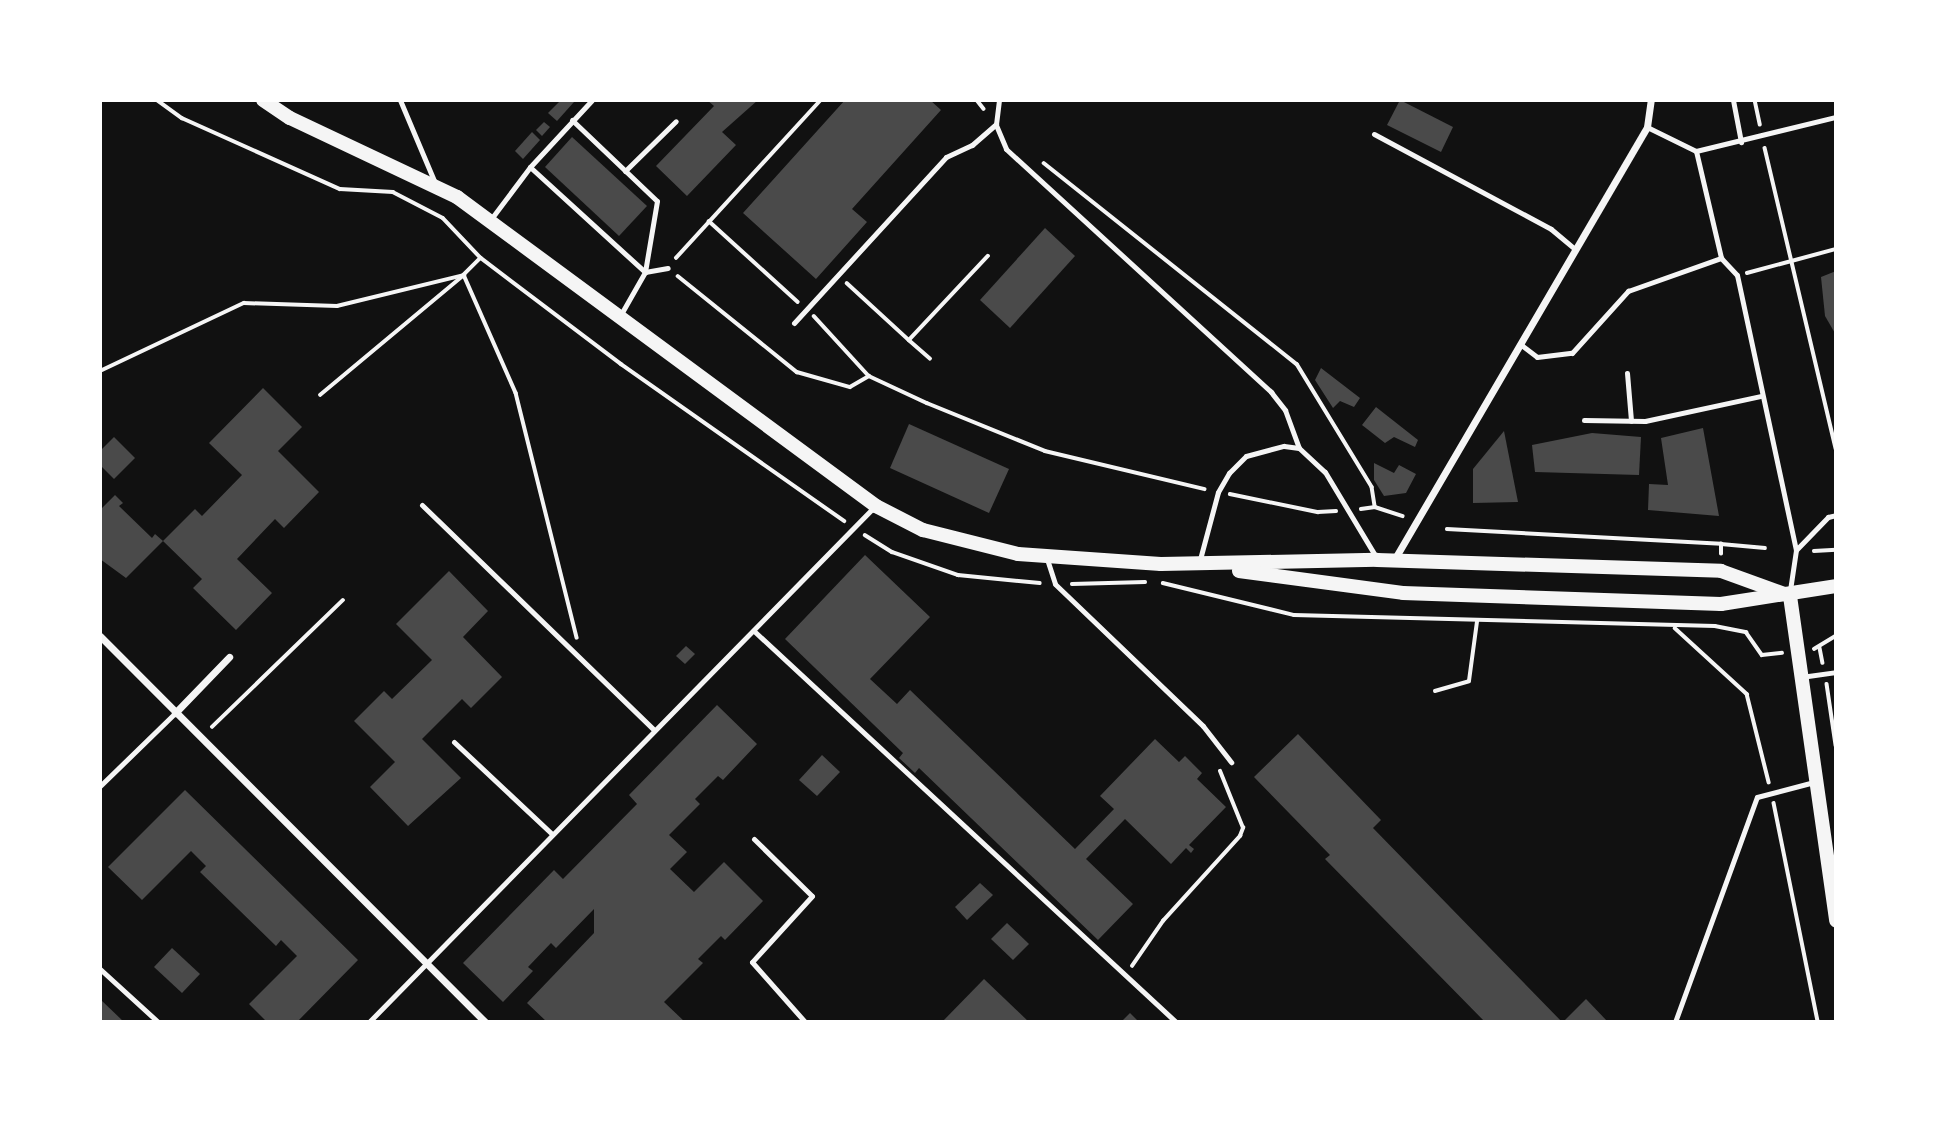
<!DOCTYPE html>
<html>
<head>
<meta charset="utf-8">
<style>
	body { margin:0 }
	#map { position:relative; width:1936px; height:1122px; overflow:hidden; background:#111; font-family:"Exo 2",sans-serif }
	div>[style] { position:absolute }
	[style*='--x'] { left:calc(var(--x)*1px); top:calc(var(--y)*1px); width:calc(var(--w)*1px); rotate:calc(var(--a)*1deg) }
	.building>* { inset:0; background:#4a4a4a }
	.path>* { height:3.5px; margin:-1.75px; padding:0 1.75px; transform-origin:1.75px; border-radius:1.75px; background:#f5f5f5 }
	.service>* { height:5px; margin:-2.5px; padding:0 2.5px; transform-origin:2.5px; border-radius:2.5px; background:#f5f5f5 }
	.minor>* { height:7px; margin:-3.5px; padding:0 3.5px; transform-origin:3.5px; border-radius:3.5px; background:#f5f5f5 }
	.secondary>* { height:14px; margin:-7px; padding:0 7px; transform-origin:7px; border-radius:7px; background:#f5f5f5 }
	span { translate:-50% -50%; white-space:nowrap; text-align:center; line-height:1.15; -webkit-text-stroke:6px #fff; paint-order:stroke }
	.frame { position:absolute; inset:0; border:102px solid #fff; pointer-events:none }
</style>
</head>
<body>
<div id="map">
	<div class="building">
		<div style="clip-path:polygon(561px 100px,574px 102px,557px 121px,548px 113px)"></div>
		<div style="clip-path:polygon(707px 100px,758px 100px,722px 132px,736px 145px,687px 196px,656px 166px,714px 106px)"></div>
		<div style="clip-path:polygon(845px 100px,930px 100px,941px 110px,852px 209px,867px 222px,816px 279px,743px 213px)"></div>
		<div style="clip-path:polygon(1400px 100px,1453px 127px,1441px 152px,1387px 125px)"></div>
		<div style="clip-path:polygon(544px 122px,550px 127px,542px 136px,536px 130px)"></div>
		<div style="clip-path:polygon(532px 132px,540px 140px,523px 159px,515px 151px)"></div>
		<div style="clip-path:polygon(572px 137px,647px 206px,619px 236px,545px 167px)"></div>
		<div style="clip-path:polygon(1045px 228px,1075px 256px,1010px 328px,980px 300px)"></div>
		<div style="clip-path:polygon(1836px 271px,1836px 335px,1825px 316px,1821px 277px)"></div>
		<div style="clip-path:polygon(1321px 368px,1360px 398px,1354px 407px,1340px 401px,1333px 408px,1315px 380px)"></div>
		<div style="clip-path:polygon(263px 388px,302px 427px,278px 451px,319px 492px,284px 528px,275px 519px,237px 559px,272px 593px,236px 630px,193px 588px,202px 579px,163px 541px,195px 509px,202px 516px,242px 475px,209px 443px)"></div>
		<div style="clip-path:polygon(1376px 407px,1418px 440px,1415px 447px,1394px 437px,1385px 443px,1362px 425px)"></div>
		<div style="clip-path:polygon(909px 424px,1009px 469px,989px 513px,890px 468px)"></div>
		<div style="clip-path:polygon(1703px 428px,1719px 516px,1648px 510px,1649px 484px,1668px 485px,1661px 438px)"></div>
		<div style="clip-path:polygon(1504px 431px,1518px 502px,1473px 503px,1473px 469px)"></div>
		<div style="clip-path:polygon(1592px 433px,1641px 437px,1639px 475px,1535px 472px,1532px 445px)"></div>
		<div style="clip-path:polygon(114px 437px,135px 458px,114px 479px,100px 465px,100px 451px)"></div>
		<div style="clip-path:polygon(1374px 463px,1394px 473px,1399px 465px,1416px 474px,1406px 493px,1384px 496px,1374px 480px)"></div>
		<div style="clip-path:polygon(115px 495px,123px 503px,119px 506px,152px 538px,155px 534px,163px 541px,126px 578px,100px 559px,100px 510px)"></div>
		<div style="clip-path:polygon(865px 555px,930px 617px,870px 679px,897px 704px,910px 690px,1075px 849px,1114px 809px,1100px 796px,1155px 739px,1179px 762px,1185px 756px,1202px 773px,1197px 779px,1226px 807px,1189px 845px,1194px 849px,1191px 853px,1186px 848px,1171px 864px,1125px 819px,1086px 859px,1133px 904px,1098px 940px,919px 768px,915px 773px,899px 758px,903px 753px,785px 639px)"></div>
		<div style="clip-path:polygon(449px 571px,488px 611px,463px 637px,502px 677px,471px 708px,462px 699px,422px 739px,461px 778px,408px 826px,370px 787px,395px 762px,354px 721px,384px 691px,392px 699px,432px 660px,396px 624px)"></div>
		<div style="clip-path:polygon(686px 646px,695px 654px,685px 664px,676px 656px)"></div>
		<div style="clip-path:polygon(717px 705px,757px 744px,723px 780px,718px 776px,695px 799px,700px 804px,669px 835px,687px 852px,670px 869px,694px 892px,724px 862px,763px 901px,725px 940px,721px 936px,698px 959px,703px 963px,664px 1002px,685px 1022px,547px 1022px,527px 1003px,594px 933px,594px 909px,556px 948px,551px 943px,528px 967px,533px 971px,503px 1002px,463px 963px,554px 870px,563px 879px,637px 804px,629px 795px)"></div>
		<div style="clip-path:polygon(1298px 734px,1381px 820px,1373px 828px,1562px 1022px,1485px 1022px,1325px 859px,1330px 855px,1254px 777px)"></div>
		<div style="clip-path:polygon(822px 755px,840px 772px,817px 796px,799px 780px)"></div>
		<div style="clip-path:polygon(185px 790px,358px 960px,297px 1022px,267px 1022px,249px 1004px,297px 956px,281px 940px,276px 946px,200px 872px,206px 866px,191px 851px,142px 900px,108px 867px)"></div>
		<div style="clip-path:polygon(980px 883px,993px 895px,967px 920px,955px 907px)"></div>
		<div style="clip-path:polygon(1007px 923px,1029px 944px,1013px 960px,991px 939px)"></div>
		<div style="clip-path:polygon(172px 948px,200px 974px,182px 993px,154px 967px)"></div>
		<div style="clip-path:polygon(984px 979px,1029px 1022px,942px 1022px)"></div>
		<div style="clip-path:polygon(100px 999px,124px 1022px,100px 1022px)"></div>
		<div style="clip-path:polygon(1586px 999px,1608px 1022px,1563px 1022px)"></div>
		<div style="clip-path:polygon(1130px 1013px,1139px 1022px,1121px 1022px)"></div>
	</div>
	<div class="path">
		<div style="--x:157;--y:100;--w:31;--a:36"></div>
		<div style="--x:182;--y:118;--w:173;--a:24.2"></div>
		<div style="--x:340;--y:189;--w:53;--a:3.2"></div>
		<div style="--x:393;--y:192;--w:56;--a:27.5"></div>
		<div style="--x:443;--y:218;--w:55;--a:46.5"></div>
		<div style="--x:481;--y:258;--w:176;--a:37.1"></div>
		<div style="--x:621;--y:364;--w:273;--a:35.1"></div>
		<div style="--x:977;--y:100;--w:11;--a:52"></div>
		<div style="--x:1755;--y:100;--w:25;--a:78"></div>
		<div style="--x:1765;--y:148;--w:309;--a:76.7"></div>
		<div style="--x:1044;--y:163;--w:323;--a:38.5"></div>
		<div style="--x:1297;--y:364;--w:144;--a:58.6"></div>
		<div style="--x:1372;--y:487;--w:20;--a:81"></div>
		<div style="--x:709;--y:221;--w:120;--a:42.3"></div>
		<div style="--x:481;--y:258;--w:24;--a:135"></div>
		<div style="--x:464;--y:275;--w:129;--a:66.2"></div>
		<div style="--x:516;--y:393;--w:252;--a:76"></div>
		<div style="--x:676;--y:258;--w:214;--a:-47.5"></div>
		<div style="--x:1747;--y:273;--w:92;--a:-15.1"></div>
		<div style="--x:678;--y:276;--w:153;--a:38.9"></div>
		<div style="--x:797;--y:372;--w:55;--a:15.8"></div>
		<div style="--x:850;--y:387;--w:22;--a:-30"></div>
		<div style="--x:847;--y:283;--w:84;--a:42.6"></div>
		<div style="--x:909;--y:340;--w:115;--a:-46.8"></div>
		<div style="--x:814;--y:316;--w:81;--a:47.5"></div>
		<div style="--x:869;--y:376;--w:64;--a:25"></div>
		<div style="--x:927;--y:403;--w:127;--a:22.1"></div>
		<div style="--x:1045;--y:451;--w:164;--a:13.4"></div>
		<div style="--x:909;--y:340;--w:28;--a:41"></div>
		<div style="--x:100;--y:371;--w:159;--a:-25.3"></div>
		<div style="--x:244;--y:303;--w:93;--a:1.8"></div>
		<div style="--x:337;--y:306;--w:131;--a:-13.7"></div>
		<div style="--x:320;--y:395;--w:186;--a:-39.8"></div>
		<div style="--x:1230;--y:494;--w:90;--a:11.6"></div>
		<div style="--x:1318;--y:512;--w:18;--a:-3"></div>
		<div style="--x:1361;--y:509;--w:14;--a:-8"></div>
		<div style="--x:1375;--y:507;--w:29;--a:18"></div>
		<div style="--x:1447;--y:529;--w:274;--a:3.1"></div>
		<div style="--x:865;--y:535;--w:32;--a:32"></div>
		<div style="--x:892;--y:552;--w:70;--a:19.2"></div>
		<div style="--x:958;--y:575;--w:82;--a:5.6"></div>
		<div style="--x:1814;--y:551;--w:22;--a:-3"></div>
		<div style="--x:1721;--y:554;--w:10;--a:-90"></div>
		<div style="--x:1721;--y:544;--w:44;--a:5.2"></div>
		<div style="--x:1163;--y:583;--w:135;--a:13.7"></div>
		<div style="--x:1294;--y:615;--w:421;--a:1.5"></div>
		<div style="--x:1715;--y:626;--w:32;--a:11"></div>
		<div style="--x:1746;--y:632;--w:28;--a:55"></div>
		<div style="--x:1762;--y:655;--w:20;--a:-6"></div>
		<div style="--x:1072;--y:584;--w:73;--a:-1.6"></div>
		<div style="--x:1675;--y:628;--w:98;--a:42.5"></div>
		<div style="--x:1747;--y:694;--w:91;--a:76"></div>
		<div style="--x:1820;--y:648;--w:15;--a:79"></div>
		<div style="--x:1814;--y:649;--w:26;--a:-31"></div>
		<div style="--x:1827;--y:684;--w:62;--a:81.6"></div>
		<div style="--x:1435;--y:691;--w:35;--a:-16"></div>
		<div style="--x:1469;--y:681;--w:60;--a:-82.3"></div>
		<div style="--x:212;--y:727;--w:182;--a:-44.1"></div>
		<div style="--x:1774;--y:803;--w:223;--a:78.6"></div>
		<div style="--x:1132;--y:966;--w:55;--a:-55.4"></div>
		<div style="--x:1163;--y:921;--w:115;--a:-47.8"></div>
		<div style="--x:1240;--y:836;--w:9;--a:-69"></div>
		<div style="--x:1243;--y:828;--w:61;--a:-112"></div>
	</div>
	<div class="service">
		<div style="--x:400;--y:100;--w:90;--a:67.1"></div>
		<div style="--x:999;--y:100;--w:25;--a:97"></div>
		<div style="--x:996;--y:125;--w:26;--a:67"></div>
		<div style="--x:1006;--y:149;--w:360;--a:42.5"></div>
		<div style="--x:1271;--y:392;--w:23;--a:52"></div>
		<div style="--x:1285;--y:410;--w:40;--a:69.8"></div>
		<div style="--x:1733;--y:100;--w:43;--a:79.2"></div>
		<div style="--x:572;--y:120;--w:117;--a:43.6"></div>
		<div style="--x:657;--y:201;--w:72;--a:99.6"></div>
		<div style="--x:645;--y:272;--w:51;--a:119.6"></div>
		<div style="--x:1647;--y:127;--w:55;--a:26.1"></div>
		<div style="--x:1696;--y:151;--w:144;--a:-13.7"></div>
		<div style="--x:1374;--y:134;--w:201;--a:28.2"></div>
		<div style="--x:1551;--y:229;--w:31;--a:40"></div>
		<div style="--x:1696;--y:151;--w:110;--a:76.8"></div>
		<div style="--x:1721;--y:258;--w:23;--a:47"></div>
		<div style="--x:1737;--y:275;--w:281;--a:77.9"></div>
		<div style="--x:1796;--y:550;--w:40;--a:98.5"></div>
		<div style="--x:530;--y:167;--w:156;--a:42.4"></div>
		<div style="--x:625;--y:171;--w:71;--a:-44.4"></div>
		<div style="--x:491;--y:219;--w:65;--a:-53.1"></div>
		<div style="--x:530;--y:167;--w:91;--a:-47.2"></div>
		<div style="--x:645;--y:272;--w:23;--a:-10"></div>
		<div style="--x:794;--y:323;--w:225;--a:-47.5"></div>
		<div style="--x:946;--y:157;--w:29;--a:-25"></div>
		<div style="--x:972;--y:145;--w:32;--a:-41"></div>
		<div style="--x:1520;--y:344;--w:21;--a:37"></div>
		<div style="--x:1537;--y:357;--w:35;--a:-7"></div>
		<div style="--x:1572;--y:353;--w:84;--a:-47.9"></div>
		<div style="--x:1628;--y:291;--w:99;--a:-19.5"></div>
		<div style="--x:1627;--y:373;--w:48;--a:85.2"></div>
		<div style="--x:1584;--y:420;--w:61;--a:0.9"></div>
		<div style="--x:1645;--y:421;--w:119;--a:-12.2"></div>
		<div style="--x:422;--y:505;--w:322;--a:44.1"></div>
		<div style="--x:1796;--y:550;--w:46;--a:-45.9"></div>
		<div style="--x:1828;--y:517;--w:8;--a:-14"></div>
		<div style="--x:1047;--y:559;--w:26;--a:72"></div>
		<div style="--x:1055;--y:584;--w:205;--a:43.8"></div>
		<div style="--x:1203;--y:726;--w:46;--a:52.1"></div>
		<div style="--x:1199;--y:563;--w:73;--a:-75"></div>
		<div style="--x:1218;--y:492;--w:22;--a:-60"></div>
		<div style="--x:1229;--y:473;--w:24;--a:-45"></div>
		<div style="--x:1246;--y:456;--w:39;--a:-15"></div>
		<div style="--x:1284;--y:446;--w:15;--a:8"></div>
		<div style="--x:1299;--y:448;--w:35;--a:43"></div>
		<div style="--x:1325;--y:472;--w:99;--a:59"></div>
		<div style="--x:754;--y:631;--w:575;--a:42.82"></div>
		<div style="--x:1801;--y:677;--w:35;--a:-8"></div>
		<div style="--x:454;--y:742;--w:133;--a:43.2"></div>
		<div style="--x:100;--y:786;--w:105;--a:-44.2"></div>
		<div style="--x:754;--y:839;--w:81;--a:44.5"></div>
		<div style="--x:812;--y:896;--w:89;--a:132.3"></div>
		<div style="--x:752;--y:962;--w:80;--a:48.5"></div>
		<div style="--x:100;--y:969;--w:79;--a:42.4"></div>
		<div style="--x:369;--y:1022;--w:720;--a:-45.56"></div>
		<div style="--x:1675;--y:1022;--w:239;--a:-70"></div>
		<div style="--x:1757;--y:797;--w:59;--a:-14.7"></div>
	</div>
	<div class="minor">
		<div style="--x:1394;--y:560;--w:501;--a:-59.7"></div>
		<div style="--x:1647;--y:127;--w:27;--a:-82"></div>
		<div style="--x:100;--y:636;--w:545;--a:45.07"></div>
		<div style="--x:175;--y:713;--w:78;--a:-46"></div>
	</div>
	<div class="secondary">
		<div style="--x:263;--y:100;--w:32;--a:34"></div>
		<div style="--x:290;--y:118;--w:185;--a:25.3"></div>
		<div style="--x:457;--y:197;--w:521;--a:36.41"></div>
		<div style="--x:876;--y:506;--w:53;--a:27.1"></div>
		<div style="--x:923;--y:530;--w:98;--a:14.2"></div>
		<div style="--x:1018;--y:554;--w:143;--a:4"></div>
		<div style="--x:1161;--y:564;--w:216;--a:-1.1"></div>
		<div style="--x:1377;--y:560;--w:344;--a:1.8"></div>
		<div style="--x:1721;--y:571;--w:73;--a:19.9"></div>
		<div style="--x:1239;--y:571;--w:165;--a:7.6"></div>
		<div style="--x:1403;--y:593;--w:318;--a:2"></div>
		<div style="--x:1721;--y:604;--w:116;--a:-8.9"></div>
		<div style="--x:1790;--y:596;--w:328;--a:81.9"></div>
	</div>
	<div class="frame"></div>
</div>
</body>
</html>
